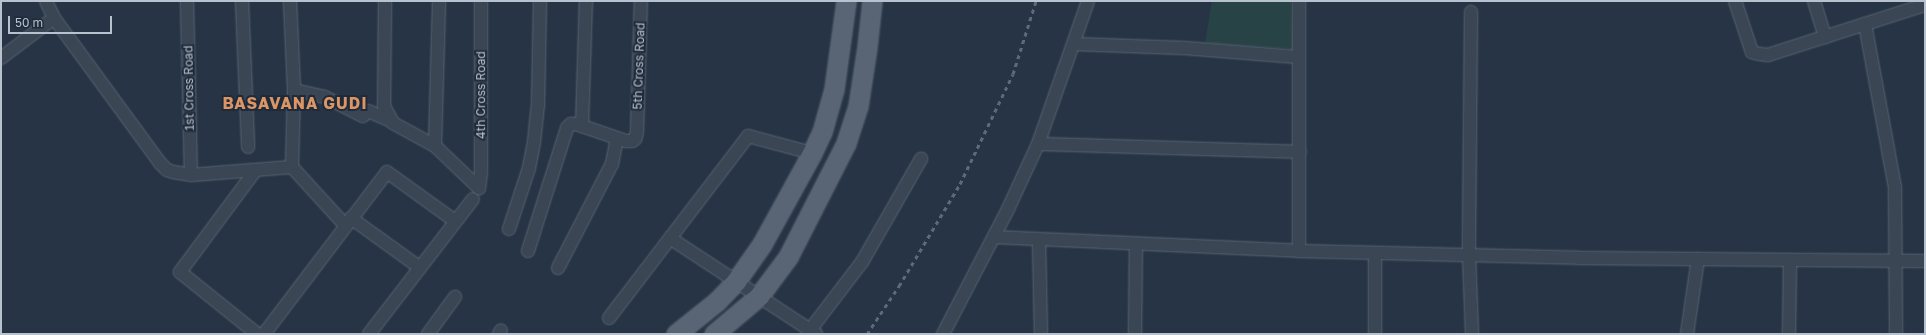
<!DOCTYPE html>
<html>
<head>
<meta charset="utf-8">
<style>
	body { margin:0 }
	#map { position:relative; width:1926px; height:335px; overflow:hidden; background:#263445; font-family:"Golos Text",sans-serif }
	div>[style] { position:absolute }
	[style*='--x'] { left:calc(var(--x)*1px); top:calc(var(--y)*1px); width:calc(var(--w)*1px); rotate:calc(var(--a)*1deg) }
	.green>* { inset:0; background:#284346 }
	.roads { filter:drop-shadow(0 0 1px #596472) drop-shadow(0 0 1px #596472) }
	.minor>* { height:12px; margin:-6px; padding:0 6px; transform-origin:6px; border-radius:6px; background:#3a4654 }
	.primary>* { height:19px; margin:-9.5px; padding:0 9.5px; transform-origin:9.5px; border-radius:9.5px; background:#596574 }
	.rail>* { height:3px; margin-top:-1.5px; transform-origin:0; background:repeating-linear-gradient(90deg,#5c6a7b 0 4px,transparent 0 8px) }
	span { translate:-50% -50%; white-space:nowrap; text-align:center; line-height:1.15; -webkit-text-stroke:4px #1f2b3a; paint-order:stroke }
	.street-label { font-size:12px; color:#b8c1ce }
	.district-label { font-size:16px; color:#dc9564; font-weight:700; letter-spacing:1px }
	.frame { position:absolute; inset:0; border:2px solid #b8c1ce; pointer-events:none }
	.scale { position:absolute; left:8px; top:16px; width:104px; height:18px; box-sizing:border-box; border:2px solid #b8c1ce; border-top:0; padding-left:5px; font-size:12px; line-height:14px; white-space:nowrap; color:#b8c1ce; -webkit-text-stroke:3px #1f2b3a; paint-order:stroke }
</style>
</head>
<body>
<div id="map">
	<div class="green">
		<div style="clip-path:polygon(1212px 1px,1291px 1px,1293px 49px,1205px 43px)"></div>
	</div>
	<div class="roads">
		<div class="minor">
			<div style="--x:46;--y:1;--w:19;--a:65"></div>
			<div style="--x:54;--y:18;--w:180;--a:53.8"></div>
			<div style="--x:160;--y:163;--w:10;--a:45"></div>
			<div style="--x:167;--y:170;--w:6;--a:18"></div>
			<div style="--x:173;--y:172;--w:18;--a:9"></div>
			<div style="--x:191;--y:175;--w:101;--a:-4.5"></div>
			<div style="--x:292;--y:167;--w:79;--a:47.6"></div>
			<div style="--x:187;--y:1;--w:174;--a:88.7"></div>
			<div style="--x:242;--y:1;--w:146;--a:87.6"></div>
			<div style="--x:290;--y:1;--w:89;--a:87.4"></div>
			<div style="--x:294;--y:90;--w:77;--a:91.5"></div>
			<div style="--x:385;--y:1;--w:105;--a:90.5"></div>
			<div style="--x:384;--y:106;--w:19;--a:62"></div>
			<div style="--x:393;--y:123;--w:48;--a:28.7"></div>
			<div style="--x:435;--y:146;--w:61;--a:43.7"></div>
			<div style="--x:1299;--y:1;--w:250;--a:90"></div>
			<div style="--x:1299;--y:251;--w:280;--a:1.4"></div>
			<div style="--x:1579;--y:258;--w:346;--a:0.5"></div>
			<div style="--x:1735;--y:1;--w:54;--a:71.6"></div>
			<div style="--x:1752;--y:52;--w:7;--a:16"></div>
			<div style="--x:1759;--y:54;--w:9;--a:6"></div>
			<div style="--x:1768;--y:55;--w:165;--a:-17.7"></div>
			<div style="--x:1814;--y:1;--w:38;--a:73"></div>
			<div style="--x:1471;--y:12;--w:243;--a:90.5"></div>
			<div style="--x:1469;--y:255;--w:79;--a:87.8"></div>
			<div style="--x:1865;--y:24;--w:166;--a:79.6"></div>
			<div style="--x:1895;--y:187;--w:147;--a:89.6"></div>
			<div style="--x:1074;--y:44;--w:110;--a:2.1"></div>
			<div style="--x:1184;--y:48;--w:114;--a:4.5"></div>
			<div style="--x:1;--y:58;--w:66;--a:-37"></div>
			<div style="--x:294;--y:90;--w:32;--a:13"></div>
			<div style="--x:325;--y:97;--w:42;--a:26.6"></div>
			<div style="--x:363;--y:116;--w:7;--a:-45"></div>
			<div style="--x:368;--y:111;--w:26;--a:23"></div>
			<div style="--x:582;--y:126;--w:125;--a:-88.2"></div>
			<div style="--x:1038;--y:144;--w:262;--a:1.7"></div>
			<div style="--x:435;--y:146;--w:145;--a:-88.4"></div>
			<div style="--x:255;--y:171;--w:126;--a:126.6"></div>
			<div style="--x:180;--y:272;--w:99;--a:38.8"></div>
			<div style="--x:479;--y:188;--w:16;--a:-83"></div>
			<div style="--x:481;--y:172;--w:171;--a:-90"></div>
			<div style="--x:351;--y:218;--w:84;--a:35.8"></div>
			<div style="--x:509;--y:229;--w:64;--a:-71.8"></div>
			<div style="--x:529;--y:168;--w:26;--a:-79"></div>
			<div style="--x:534;--y:142;--w:36;--a:-84"></div>
			<div style="--x:538;--y:106;--w:105;--a:-88.9"></div>
			<div style="--x:994;--y:237;--w:305;--a:2.6"></div>
			<div style="--x:670;--y:238;--w:175;--a:33.3"></div>
			<div style="--x:1039;--y:240;--w:94;--a:88.8"></div>
			<div style="--x:528;--y:251;--w:129;--a:-72.4"></div>
			<div style="--x:567;--y:128;--w:6;--a:-45"></div>
			<div style="--x:571;--y:124;--w:5;--a:0"></div>
			<div style="--x:576;--y:124;--w:53;--a:18.8"></div>
			<div style="--x:626;--y:141;--w:6;--a:0"></div>
			<div style="--x:632;--y:141;--w:4;--a:-34"></div>
			<div style="--x:635;--y:139;--w:7;--a:-74"></div>
			<div style="--x:637;--y:132;--w:131;--a:-88.3"></div>
			<div style="--x:558;--y:268;--w:117;--a:-62.6"></div>
			<div style="--x:612;--y:164;--w:26;--a:-79"></div>
			<div style="--x:609;--y:318;--w:229;--a:-52.6"></div>
			<div style="--x:748;--y:136;--w:66;--a:14.9"></div>
			<div style="--x:810;--y:330;--w:86;--a:-52.6"></div>
			<div style="--x:862;--y:262;--w:119;--a:-60.2"></div>
			<div style="--x:264;--y:334;--w:203;--a:-52.8"></div>
			<div style="--x:387;--y:172;--w:84;--a:35.8"></div>
			<div style="--x:369;--y:334;--w:170;--a:-52.4"></div>
			<div style="--x:428;--y:334;--w:46;--a:-53.9"></div>
			<div style="--x:499;--y:334;--w:4;--a:-63"></div>
			<div style="--x:943;--y:334;--w:141;--a:-62.5"></div>
			<div style="--x:1008;--y:209;--w:72;--a:-65.2"></div>
			<div style="--x:1038;--y:144;--w:151;--a:-70.7"></div>
			<div style="--x:1135;--y:334;--w:90;--a:-89.4"></div>
			<div style="--x:1375;--y:334;--w:81;--a:-90"></div>
			<div style="--x:1687;--y:334;--w:76;--a:-81.7"></div>
			<div style="--x:1789;--y:334;--w:74;--a:-89.2"></div>
		</div>
		<div class="primary">
			<div style="--x:676;--y:334;--w:53;--a:-38.8"></div>
			<div style="--x:717;--y:301;--w:28;--a:-46"></div>
			<div style="--x:736;--y:281;--w:45;--a:-54.9"></div>
			<div style="--x:762;--y:244;--w:104;--a:-61.2"></div>
			<div style="--x:812;--y:153;--w:23;--a:-65"></div>
			<div style="--x:822;--y:132;--w:45;--a:-74.4"></div>
			<div style="--x:834;--y:89;--w:89;--a:-82.2"></div>
			<div style="--x:714;--y:334;--w:59;--a:-40.2"></div>
			<div style="--x:759;--y:296;--w:49;--a:-53.4"></div>
			<div style="--x:788;--y:257;--w:128;--a:-63"></div>
			<div style="--x:846;--y:143;--w:39;--a:-72"></div>
			<div style="--x:858;--y:106;--w:60;--a:-81.3"></div>
			<div style="--x:867;--y:47;--w:46;--a:-83.8"></div>
		</div>
	</div>
	<div class="rail">
		<div style="--x:867;--y:334;--w:58;--a:-56.3"></div>
		<div style="--x:899;--y:286;--w:119;--a:-59.1"></div>
		<div style="--x:960;--y:184;--w:122;--a:-64.3"></div>
		<div style="--x:1013;--y:74;--w:77;--a:-72.5"></div>
	</div>
	<div class="street-label">
		<span style="left:639px;top:66px;rotate:-88deg">5th Cross Road</span>
		<span style="left:189px;top:88px;rotate:-91deg">1st Cross Road</span>
		<span style="left:481px;top:95px;rotate:-90deg">4th Cross Road</span>
	</div>
	<div class="district-label">
		<span style="left:295px;top:103px">BASAVANA GUDI</span>
	</div>
	<div class="frame"></div>
	<div class="scale">50 m</div>
</div>
</body>
</html>
